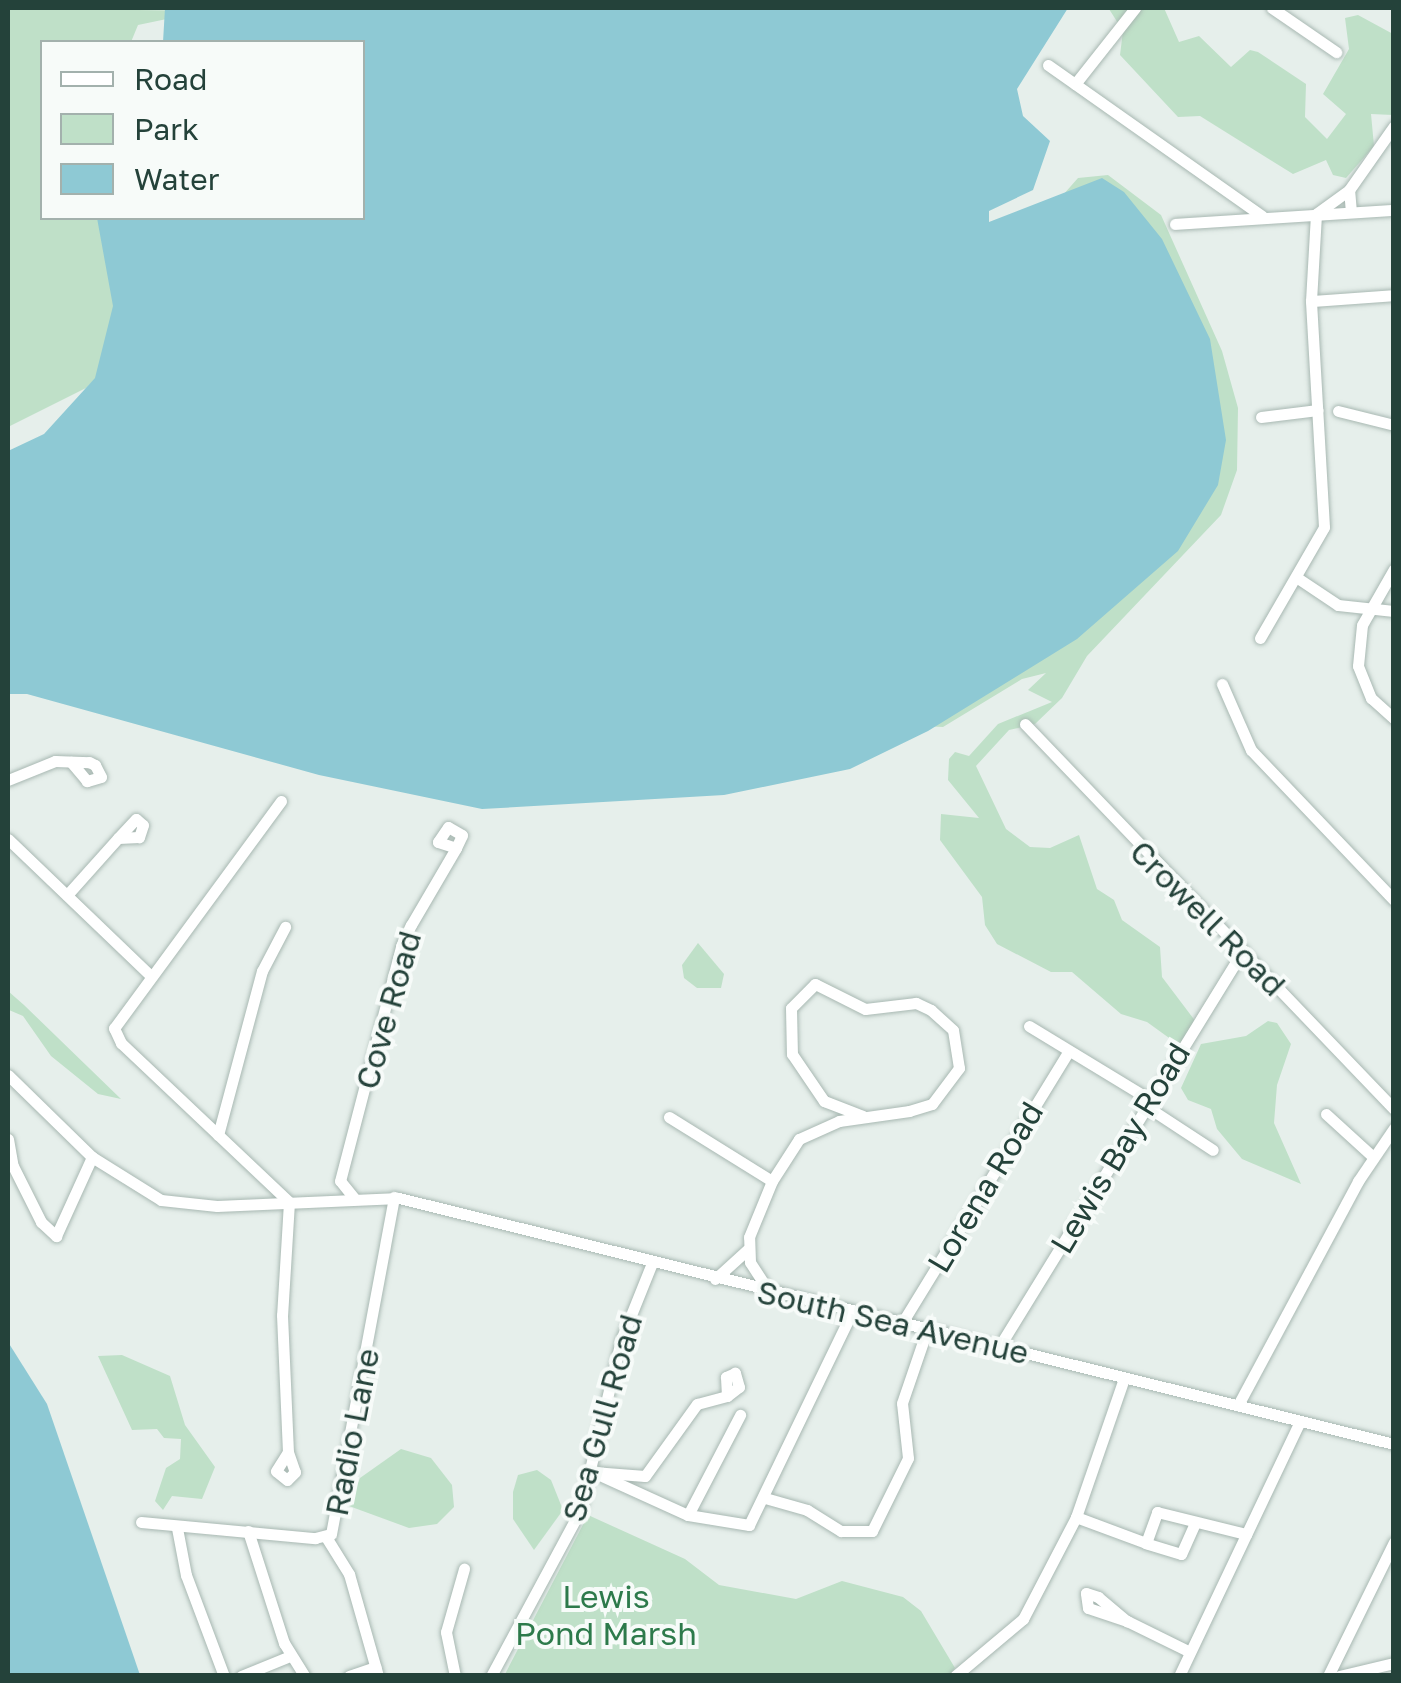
<!DOCTYPE html>
<html>
<head>
<meta charset="utf-8">
<style>
	body { margin:0 }
	#map { position:relative; width:1401px; height:1683px; overflow:hidden; background:#e6efeb; font-family:"Golos Text",sans-serif }
	div>[style] { position:absolute }
	[style*='--x'] { left:calc(var(--x)*1px); top:calc(var(--y)*1px); width:calc(var(--w)*1px); rotate:calc(var(--a)*1deg) }
	.green>* { inset:0; background:#bfe0c8 }
	.water>* { inset:0; background:#8ec9d4 }
	.roads { filter:drop-shadow(0 0 2px #a8b8b2) drop-shadow(0 0 2px #a8b8b2) }
	.minor>* { height:11px; margin:-5.5px; padding:0 5.5px; transform-origin:5.5px; border-radius:5.5px; background:#fff }
	span { translate:-50% -50%; white-space:nowrap; text-align:center; line-height:1.15; -webkit-text-stroke:8px #f7fbf9; paint-order:stroke }
	.street-label { font-size:32px; color:#24423a }
	.park-label { font-size:32px; color:#2d7a4b }
	.frame { position:absolute; inset:0; border:10px solid #24423a; pointer-events:none }
	.legend { position:absolute; left:40px; top:40px; width:325px; height:180px; box-sizing:border-box; background:#f7fbf9; border:2px solid #a3b1ad; margin:0; padding:12px 18px; list-style:none; font-size:30px; color:#24423a }
	.legend li { display:flex; align-items:center; gap:20px; height:50px }
	.legend b { width:50px; border:2px solid #a3b1ad }
</style>
</head>
<body>
<div id="map">
	<div class="green">
		<div style="clip-path:polygon(8px 8px,205px 11px,138px 25px,131px 42px,42px 42px,42px 218px,120px 218px,110px 364px,86px 388px,8px 427px)"></div>
		<div style="clip-path:polygon(1164px 8px,1179px 42px,1199px 36px,1231px 67px,1250px 50px,1258px 52px,1306px 84px,1305px 117px,1327px 139px,1346px 114px,1323px 94px,1349px 49px,1345px 18px,1358px 15px,1393px 34px,1393px 115px,1371px 114px,1374px 146px,1346px 178px,1333px 175px,1326px 160px,1293px 174px,1200px 116px,1178px 117px,1120px 55px,1123px 31px,1109px 9px)"></div>
		<div style="clip-path:polygon(1108px 175px,1161px 215px,1222px 351px,1238px 408px,1237px 470px,1221px 515px,1087px 656px,1062px 698px,1035px 724px,1009px 730px,976px 766px,1006px 829px,1030px 847px,1050px 848px,1079px 835px,1097px 889px,1114px 900px,1122px 920px,1160px 947px,1162px 977px,1196px 1022px,1183px 1048px,1147px 1022px,1121px 1014px,1072px 972px,1051px 972px,997px 944px,985px 925px,982px 897px,940px 840px,941px 814px,979px 818px,948px 780px,949px 759px,955px 752px,969px 756px,998px 724px,1052px 702px,1028px 690px,1046px 673px,1022px 679px,943px 727px,921px 726px,1063px 195px,1078px 178px)"></div>
		<div style="clip-path:polygon(698px 943px,724px 974px,721px 988px,697px 988px,684px 978px,682px 965px)"></div>
		<div style="clip-path:polygon(8px 991px,24px 1005px,121px 1099px,98px 1094px,51px 1056px,23px 1016px,9px 1010px)"></div>
		<div style="clip-path:polygon(1268px 1021px,1277px 1023px,1291px 1044px,1277px 1085px,1274px 1123px,1301px 1184px,1242px 1159px,1217px 1129px,1211px 1109px,1188px 1100px,1181px 1088px,1201px 1044px,1246px 1036px)"></div>
		<div style="clip-path:polygon(122px 1355px,170px 1376px,185px 1425px,215px 1467px,202px 1499px,172px 1496px,163px 1510px,155px 1501px,166px 1468px,180px 1459px,181px 1439px,164px 1438px,157px 1429px,132px 1430px,98px 1356px)"></div>
		<div style="clip-path:polygon(401px 1449px,431px 1458px,452px 1485px,454px 1507px,437px 1524px,409px 1528px,349px 1506px,360px 1478px)"></div>
		<div style="clip-path:polygon(537px 1470px,551px 1480px,563px 1510px,534px 1550px,513px 1519px,513px 1492px,518px 1475px)"></div>
		<div style="clip-path:polygon(588px 1515px,685px 1559px,719px 1585px,796px 1599px,842px 1581px,903px 1597px,921px 1611px,955px 1668px,949px 1676px,504px 1676px)"></div>
	</div>
	<div class="water">
		<div style="clip-path:polygon(165px 8px,1068px 8px,1017px 89px,1023px 116px,1050px 141px,1033px 190px,989px 211px,989px 222px,1102px 178px,1124px 192px,1162px 239px,1210px 339px,1226px 440px,1218px 485px,1178px 551px,1077px 639px,928px 731px,850px 769px,724px 795px,482px 809px,319px 775px,27px 694px,8px 694px,8px 451px,44px 434px,95px 378px,113px 306px,97px 218px,362px 218px,362px 42px,163px 42px)"></div>
		<div style="clip-path:polygon(8px 1342px,47px 1404px,140px 1675px,8px 1675px)"></div>
	</div>
	<div class="roads">
		<div class="minor">
			<div style="--x:1272;--y:8;--w:78;--a:34.5"></div>
			<div style="--x:1048;--y:65;--w:262;--a:35.2"></div>
			<div style="--x:1075;--y:84;--w:97;--a:-51.7"></div>
			<div style="--x:1351;--y:212;--w:22;--a:-95"></div>
			<div style="--x:1349;--y:190;--w:78;--a:-54.9"></div>
			<div style="--x:1175;--y:224;--w:219;--a:-3.7"></div>
			<div style="--x:1311;--y:301;--w:83;--a:-4.1"></div>
			<div style="--x:1338;--y:411;--w:58;--a:14"></div>
			<div style="--x:1261;--y:417;--w:57;--a:-7"></div>
			<div style="--x:1394;--y:569;--w:64;--a:119.7"></div>
			<div style="--x:1362;--y:625;--w:41;--a:95.6"></div>
			<div style="--x:1358;--y:666;--w:35;--a:68"></div>
			<div style="--x:1371;--y:698;--w:31;--a:42"></div>
			<div style="--x:1299;--y:579;--w:47;--a:33.7"></div>
			<div style="--x:1338;--y:605;--w:56;--a:6.1"></div>
			<div style="--x:1260;--y:638;--w:128;--a:-60"></div>
			<div style="--x:1324;--y:527;--w:226;--a:-93.3"></div>
			<div style="--x:1311;--y:301;--w:87;--a:-86.7"></div>
			<div style="--x:1316;--y:214;--w:41;--a:-36"></div>
			<div style="--x:1222;--y:684;--w:72;--a:66.3"></div>
			<div style="--x:1251;--y:750;--w:207;--a:46.4"></div>
			<div style="--x:1025;--y:724;--w:533;--a:46.22"></div>
			<div style="--x:8;--y:780;--w:51;--a:-22"></div>
			<div style="--x:55;--y:761;--w:34;--a:2"></div>
			<div style="--x:89;--y:762;--w:7;--a:27"></div>
			<div style="--x:95;--y:765;--w:13;--a:63"></div>
			<div style="--x:101;--y:777;--w:15;--a:164"></div>
			<div style="--x:87;--y:781;--w:25;--a:-130"></div>
			<div style="--x:281;--y:801;--w:282;--a:126.3"></div>
			<div style="--x:114;--y:1028;--w:17;--a:65"></div>
			<div style="--x:121;--y:1043;--w:231;--a:43.4"></div>
			<div style="--x:289;--y:1202;--w:113;--a:93.5"></div>
			<div style="--x:282;--y:1315;--w:137;--a:87.5"></div>
			<div style="--x:288;--y:1452;--w:21;--a:71"></div>
			<div style="--x:295;--y:1472;--w:11;--a:135"></div>
			<div style="--x:287;--y:1480;--w:14;--a:-141"></div>
			<div style="--x:276;--y:1471;--w:22;--a:-58"></div>
			<div style="--x:136;--y:819;--w:9;--a:41"></div>
			<div style="--x:143;--y:825;--w:13;--a:108"></div>
			<div style="--x:139;--y:837;--w:21;--a:177"></div>
			<div style="--x:118;--y:838;--w:26;--a:-47"></div>
			<div style="--x:8;--y:839;--w:197;--a:43.8"></div>
			<div style="--x:67;--y:895;--w:76;--a:-48.2"></div>
			<div style="--x:1029;--y:1026;--w:140;--a:31.3"></div>
			<div style="--x:1149;--y:1099;--w:14;--a:65"></div>
			<div style="--x:1155;--y:1112;--w:69;--a:33.2"></div>
			<div style="--x:8;--y:1075;--w:117;--a:44.3"></div>
			<div style="--x:92;--y:1157;--w:81;--a:31.9"></div>
			<div style="--x:161;--y:1200;--w:56;--a:6.1"></div>
			<div style="--x:217;--y:1206;--w:182;--a:-2.5"></div>
			<div style="--x:399;--y:1198;--w:1025;--a:13.89"></div>
			<div style="--x:1326;--y:1114;--w:62;--a:42.4"></div>
			<div style="--x:669;--y:1117;--w:121;--a:31.9"></div>
			<div style="--x:218;--y:1135;--w:170;--a:-75"></div>
			<div style="--x:262;--y:971;--w:50;--a:-62.4"></div>
			<div style="--x:8;--y:1139;--w:27;--a:80"></div>
			<div style="--x:13;--y:1166;--w:63;--a:63.4"></div>
			<div style="--x:41;--y:1222;--w:21;--a:43"></div>
			<div style="--x:56;--y:1236;--w:87;--a:-65.5"></div>
			<div style="--x:354;--y:1198;--w:22;--a:-129"></div>
			<div style="--x:340;--y:1181;--w:243;--a:-75.4"></div>
			<div style="--x:401;--y:946;--w:23;--a:-65"></div>
			<div style="--x:411;--y:925;--w:89;--a:-59.7"></div>
			<div style="--x:456;--y:848;--w:14;--a:-65"></div>
			<div style="--x:462;--y:835;--w:16;--a:-150"></div>
			<div style="--x:448;--y:827;--w:18;--a:124"></div>
			<div style="--x:438;--y:842;--w:19;--a:18"></div>
			<div style="--x:715;--y:1279;--w:43;--a:-42.2"></div>
			<div style="--x:770;--y:1293;--w:37;--a:-123"></div>
			<div style="--x:750;--y:1262;--w:25;--a:-92"></div>
			<div style="--x:749;--y:1237;--w:61;--a:-67.7"></div>
			<div style="--x:772;--y:1181;--w:50;--a:-57.3"></div>
			<div style="--x:799;--y:1139;--w:44;--a:-24.2"></div>
			<div style="--x:839;--y:1121;--w:71;--a:-8.1"></div>
			<div style="--x:909;--y:1111;--w:24;--a:-17"></div>
			<div style="--x:932;--y:1104;--w:45;--a:-53.1"></div>
			<div style="--x:959;--y:1068;--w:38;--a:-99"></div>
			<div style="--x:953;--y:1030;--w:30;--a:-138"></div>
			<div style="--x:931;--y:1010;--w:17;--a:-155"></div>
			<div style="--x:916;--y:1003;--w:51;--a:173.3"></div>
			<div style="--x:865;--y:1009;--w:56;--a:-153.4"></div>
			<div style="--x:815;--y:984;--w:34;--a:135"></div>
			<div style="--x:791;--y:1008;--w:46;--a:88.8"></div>
			<div style="--x:792;--y:1054;--w:57;--a:55.8"></div>
			<div style="--x:824;--y:1101;--w:42;--a:21"></div>
			<div style="--x:902;--y:1323;--w:319;--a:-58.5"></div>
			<div style="--x:999;--y:1347;--w:466;--a:-58.4"></div>
			<div style="--x:1238;--y:1405;--w:254;--a:-61.8"></div>
			<div style="--x:1358;--y:1181;--w:64;--a:-55.8"></div>
			<div style="--x:593;--y:1472;--w:104;--a:24.4"></div>
			<div style="--x:688;--y:1515;--w:62;--a:9.3"></div>
			<div style="--x:749;--y:1525;--w:237;--a:-64.2"></div>
			<div style="--x:593;--y:1472;--w:52;--a:4.4"></div>
			<div style="--x:645;--y:1476;--w:89;--a:-54.2"></div>
			<div style="--x:697;--y:1404;--w:31;--a:-15"></div>
			<div style="--x:727;--y:1396;--w:15;--a:-37"></div>
			<div style="--x:739;--y:1387;--w:15;--a:-106"></div>
			<div style="--x:735;--y:1373;--w:10;--a:156"></div>
			<div style="--x:726;--y:1377;--w:19;--a:87"></div>
			<div style="--x:765;--y:1498;--w:44;--a:15.9"></div>
			<div style="--x:807;--y:1510;--w:40;--a:32"></div>
			<div style="--x:841;--y:1531;--w:31;--a:0"></div>
			<div style="--x:872;--y:1531;--w:81;--a:-63.7"></div>
			<div style="--x:908;--y:1458;--w:55;--a:-96.2"></div>
			<div style="--x:902;--y:1403;--w:77;--a:-71.1"></div>
			<div style="--x:688;--y:1515;--w:113;--a:-62.5"></div>
			<div style="--x:1076;--y:1517;--w:75;--a:20.4"></div>
			<div style="--x:141;--y:1522;--w:175;--a:5.3"></div>
			<div style="--x:315;--y:1538;--w:16;--a:-14"></div>
			<div style="--x:331;--y:1534;--w:343;--a:-79.4"></div>
			<div style="--x:1195;--y:1523;--w:34;--a:114"></div>
			<div style="--x:1181;--y:1554;--w:37;--a:-163"></div>
			<div style="--x:1146;--y:1543;--w:33;--a:-70"></div>
			<div style="--x:1157;--y:1512;--w:92;--a:13.9"></div>
			<div style="--x:177;--y:1528;--w:48;--a:79.2"></div>
			<div style="--x:186;--y:1575;--w:108;--a:69.4"></div>
			<div style="--x:248;--y:1531;--w:118;--a:72.2"></div>
			<div style="--x:284;--y:1643;--w:39;--a:58"></div>
			<div style="--x:326;--y:1537;--w:44;--a:58.1"></div>
			<div style="--x:349;--y:1574;--w:106;--a:74.1"></div>
			<div style="--x:1086;--y:1593;--w:13;--a:18"></div>
			<div style="--x:1098;--y:1597;--w:38;--a:40"></div>
			<div style="--x:1127;--y:1621;--w:41;--a:-161.6"></div>
			<div style="--x:1088;--y:1608;--w:15;--a:-98"></div>
			<div style="--x:1127;--y:1621;--w:70;--a:26.2"></div>
			<div style="--x:241;--y:1676;--w:53;--a:-22.2"></div>
			<div style="--x:349;--y:1676;--w:28;--a:-19"></div>
			<div style="--x:455;--y:1676;--w:45;--a:-101.6"></div>
			<div style="--x:446;--y:1632;--w:66;--a:-74.1"></div>
			<div style="--x:491;--y:1676;--w:187;--a:-61.7"></div>
			<div style="--x:580;--y:1511;--w:176;--a:-76.5"></div>
			<div style="--x:621;--y:1340;--w:83;--a:-68.1"></div>
			<div style="--x:955;--y:1676;--w:89;--a:-40"></div>
			<div style="--x:1023;--y:1619;--w:115;--a:-62.5"></div>
			<div style="--x:1076;--y:1517;--w:147;--a:-70.9"></div>
			<div style="--x:1179;--y:1676;--w:282;--a:-64.6"></div>
			<div style="--x:1328;--y:1676;--w:149;--a:-63.8"></div>
			<div style="--x:1339;--y:1676;--w:57;--a:-13.3"></div>
		</div>
	</div>
	<div class="street-label">
		<span style="left:1208px;top:918px;rotate:45deg">Crowell Road</span>
		<span style="left:388px;top:1010px;rotate:-74deg">Cove Road</span>
		<span style="left:1120px;top:1148px;rotate:-59deg">Lewis Bay Road</span>
		<span style="left:985px;top:1187px;rotate:-59deg">Lorena Road</span>
		<span style="left:893px;top:1322px;rotate:13deg">South Sea Avenue</span>
		<span style="left:602px;top:1418px;rotate:-74deg">Sea Gull Road</span>
		<span style="left:352px;top:1432px;rotate:-79deg">Radio Lane</span>
	</div>
	<div class="park-label">
		<span style="left:606px;top:1615px">Lewis<br>Pond Marsh</span>
	</div>
	<div class="frame"></div>
	<ul class="legend">
	<li><b style="height:12px;background:#fff"></b>Road</li>
	<li><b style="height:28px;background:#bfe0c8"></b>Park</li>
	<li><b style="height:28px;background:#8ec9d4"></b>Water</li>
	</ul>
</div>
</body>
</html>
